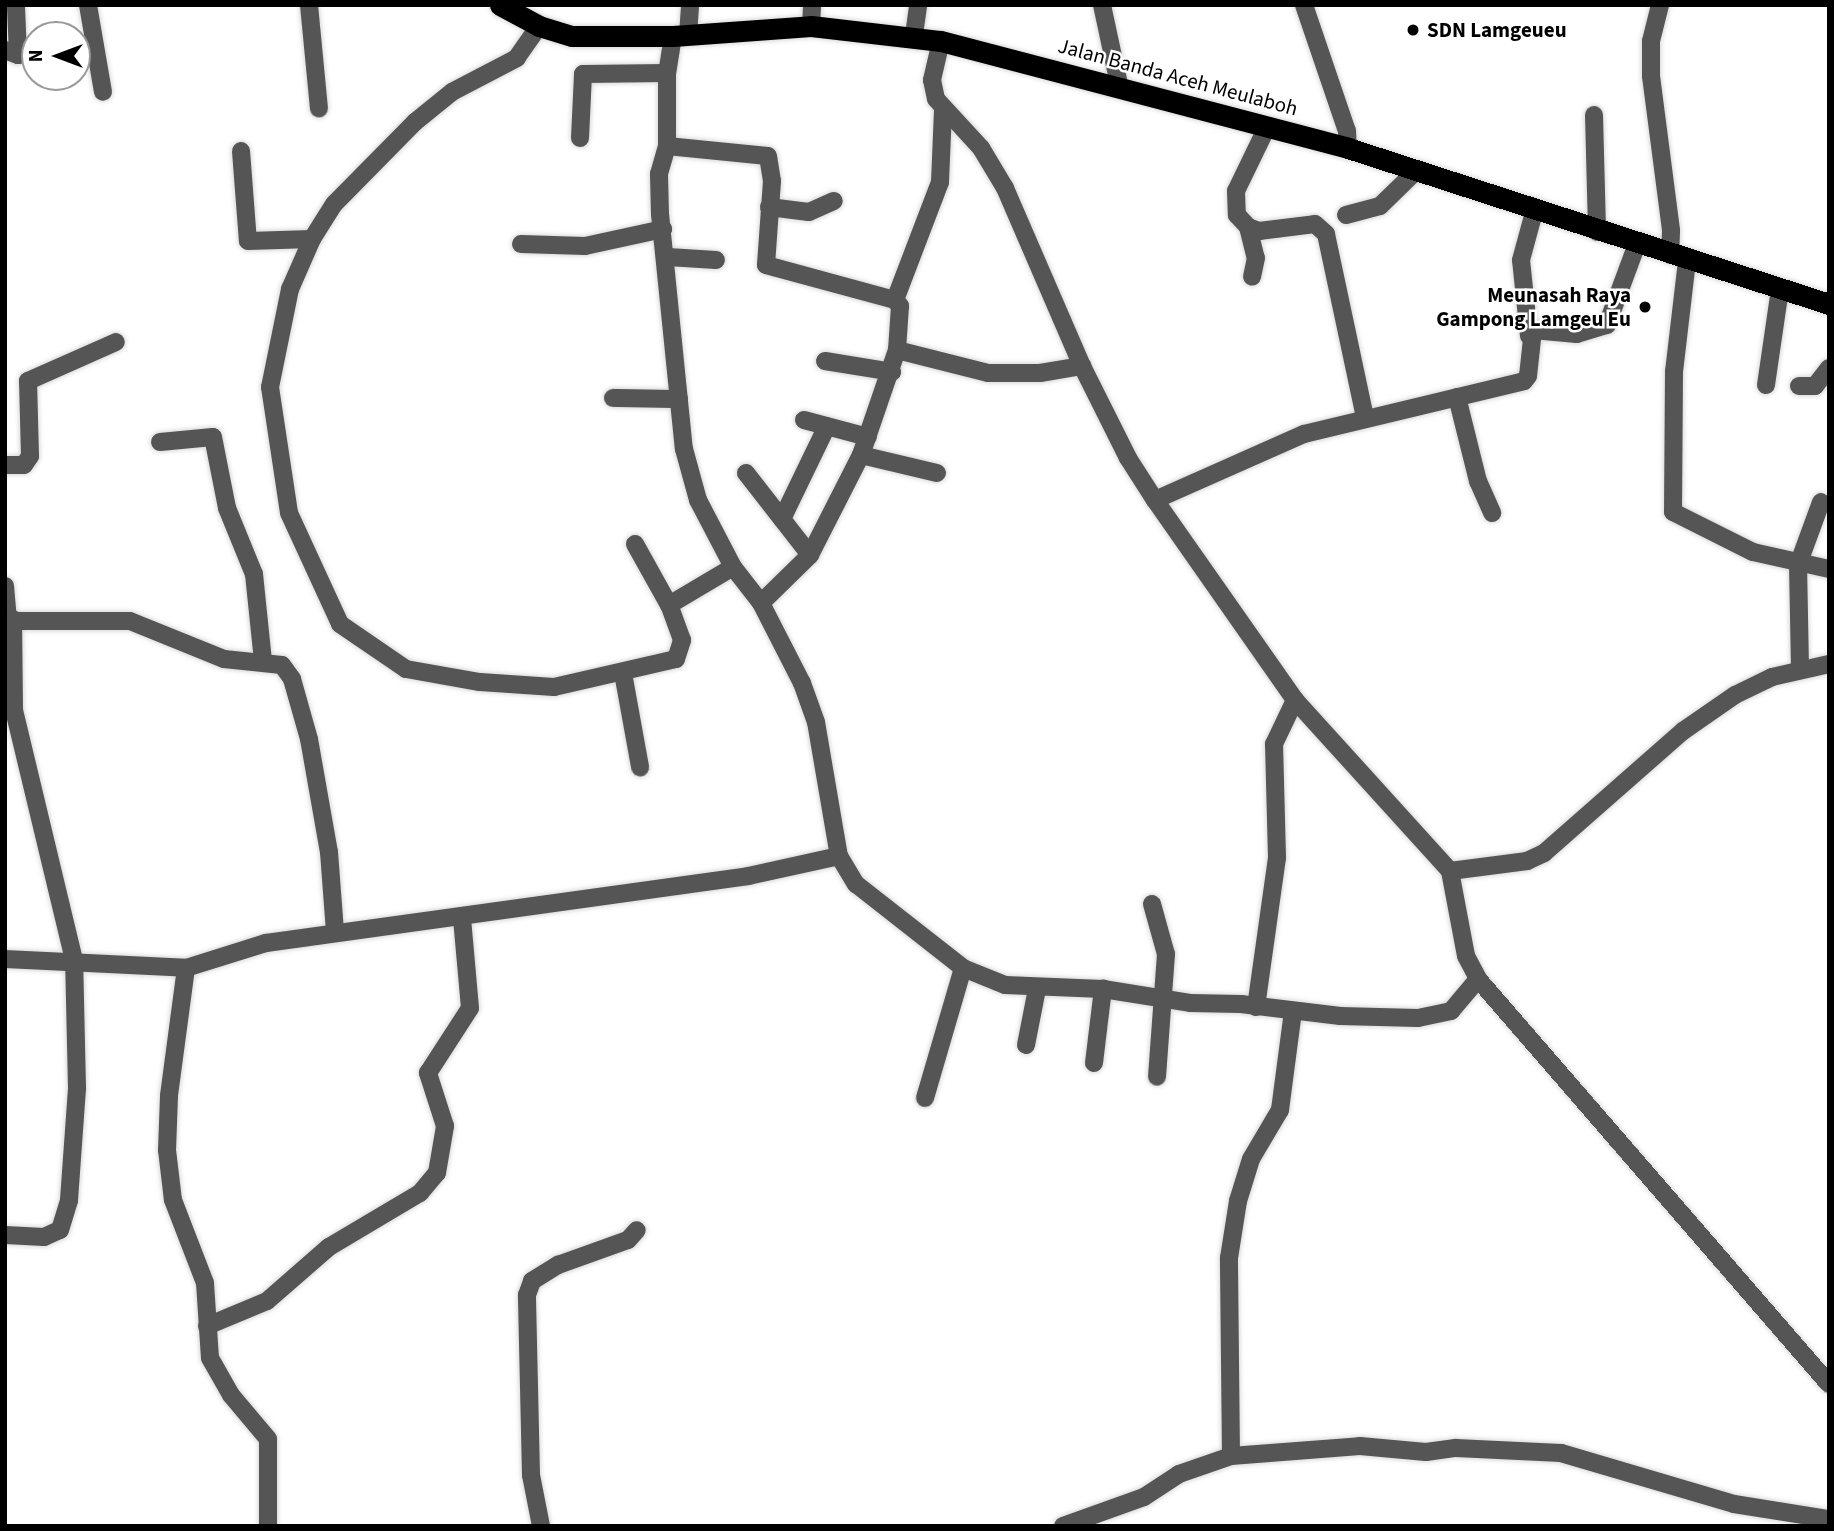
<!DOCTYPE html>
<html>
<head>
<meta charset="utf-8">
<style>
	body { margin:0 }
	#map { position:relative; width:1834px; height:1531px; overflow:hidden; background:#fff; font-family:"Source Sans 3",sans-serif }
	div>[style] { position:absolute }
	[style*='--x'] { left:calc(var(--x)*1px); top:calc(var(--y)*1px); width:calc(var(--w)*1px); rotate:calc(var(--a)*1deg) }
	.roads { filter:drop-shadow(0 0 2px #dbdbdb) drop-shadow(0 0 2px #dbdbdb) }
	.minor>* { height:18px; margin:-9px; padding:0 9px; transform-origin:9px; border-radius:9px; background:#555 }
	.highway>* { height:21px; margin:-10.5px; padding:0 10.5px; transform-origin:10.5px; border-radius:10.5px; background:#000 }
	.dots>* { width:19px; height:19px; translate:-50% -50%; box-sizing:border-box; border:4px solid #fff; border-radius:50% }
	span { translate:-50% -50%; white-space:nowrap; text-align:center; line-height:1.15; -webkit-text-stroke:5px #fff; paint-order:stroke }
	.poi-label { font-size:21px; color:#000; font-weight:700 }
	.left { translate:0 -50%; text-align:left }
	.right { translate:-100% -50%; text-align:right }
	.street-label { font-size:21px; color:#000 }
	.frame { position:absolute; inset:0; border:7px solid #000; pointer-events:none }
	.north { position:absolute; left:21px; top:21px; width:70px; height:70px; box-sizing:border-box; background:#fff; border:2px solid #999; border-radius:50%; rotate:270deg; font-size:19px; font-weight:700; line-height:28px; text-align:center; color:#000 }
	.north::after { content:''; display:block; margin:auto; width:24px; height:32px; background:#000; clip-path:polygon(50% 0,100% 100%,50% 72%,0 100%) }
</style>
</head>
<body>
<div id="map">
	<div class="roads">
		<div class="minor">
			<div style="--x:88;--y:5;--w:88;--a:80.2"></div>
			<div style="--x:309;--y:5;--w:104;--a:84.5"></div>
			<div style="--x:1102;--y:5;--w:81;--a:77.9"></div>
			<div style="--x:1304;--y:5;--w:133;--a:71.2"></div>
			<div style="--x:1347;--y:131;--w:17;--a:87"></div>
			<div style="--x:1660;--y:5;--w:37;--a:104"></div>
			<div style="--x:1651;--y:41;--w:35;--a:90"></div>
			<div style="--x:1651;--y:76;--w:156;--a:82.6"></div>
			<div style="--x:1671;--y:231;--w:24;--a:92"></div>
			<div style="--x:16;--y:7;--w:48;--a:87.6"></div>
			<div style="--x:539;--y:26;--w:39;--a:125"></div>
			<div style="--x:517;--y:58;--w:73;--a:152.4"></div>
			<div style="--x:452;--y:92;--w:48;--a:141"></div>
			<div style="--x:415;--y:122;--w:115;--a:134.6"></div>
			<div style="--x:334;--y:204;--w:41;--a:122.2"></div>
			<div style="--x:312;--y:239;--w:55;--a:113.7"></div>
			<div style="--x:290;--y:289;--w:100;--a:101.5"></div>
			<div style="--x:270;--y:387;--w:127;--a:81.4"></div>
			<div style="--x:289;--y:513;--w:122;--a:65.3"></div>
			<div style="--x:340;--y:624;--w:80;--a:34.3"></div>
			<div style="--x:406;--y:669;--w:75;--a:10"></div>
			<div style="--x:480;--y:682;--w:74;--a:3.9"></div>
			<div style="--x:554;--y:687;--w:125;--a:-12.9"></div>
			<div style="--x:676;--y:659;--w:20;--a:-72"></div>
			<div style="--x:682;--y:640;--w:37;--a:-110"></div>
			<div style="--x:669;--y:605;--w:74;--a:-30.7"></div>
			<div style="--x:811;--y:26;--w:21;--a:-87"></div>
			<div style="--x:688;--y:35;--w:30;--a:-86"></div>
			<div style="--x:914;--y:35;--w:30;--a:-82"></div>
			<div style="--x:673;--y:36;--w:37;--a:99"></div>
			<div style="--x:667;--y:73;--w:73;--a:90"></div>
			<div style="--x:667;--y:146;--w:29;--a:106"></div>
			<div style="--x:659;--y:174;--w:40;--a:88.6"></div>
			<div style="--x:660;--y:214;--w:236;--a:84.2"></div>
			<div style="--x:684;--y:449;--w:53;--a:74.6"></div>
			<div style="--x:698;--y:500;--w:76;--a:62.4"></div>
			<div style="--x:733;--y:567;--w:46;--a:52.1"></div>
			<div style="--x:761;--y:603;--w:90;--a:62.9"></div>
			<div style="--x:802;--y:683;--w:41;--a:70.3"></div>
			<div style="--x:816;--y:722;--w:136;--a:80.3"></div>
			<div style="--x:839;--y:856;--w:33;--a:59"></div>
			<div style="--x:856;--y:884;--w:136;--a:38.1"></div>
			<div style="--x:963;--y:968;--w:45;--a:22"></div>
			<div style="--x:1005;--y:985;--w:98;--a:2.3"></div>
			<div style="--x:1103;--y:989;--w:88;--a:9.1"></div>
			<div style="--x:1190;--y:1003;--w:51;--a:1.1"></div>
			<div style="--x:1241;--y:1004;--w:100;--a:6.9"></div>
			<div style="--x:1340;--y:1016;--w:78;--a:1.5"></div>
			<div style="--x:1418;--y:1018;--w:34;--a:-12"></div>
			<div style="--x:1451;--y:1011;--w:42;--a:-49.8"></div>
			<div style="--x:941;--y:41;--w:40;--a:103"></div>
			<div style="--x:932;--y:80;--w:19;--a:78"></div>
			<div style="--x:936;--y:99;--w:67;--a:47.4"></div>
			<div style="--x:981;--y:148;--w:47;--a:59"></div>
			<div style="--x:1005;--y:188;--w:194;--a:66.6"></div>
			<div style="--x:1082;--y:366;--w:103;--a:63.4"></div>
			<div style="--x:1128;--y:458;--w:50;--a:57.3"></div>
			<div style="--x:1155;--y:500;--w:244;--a:55"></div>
			<div style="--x:1295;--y:700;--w:231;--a:47.8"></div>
			<div style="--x:1450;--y:871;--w:86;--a:79.3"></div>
			<div style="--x:1466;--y:956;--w:26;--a:62"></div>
			<div style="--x:1478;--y:979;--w:536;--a:49.09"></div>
			<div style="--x:5;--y:50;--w:14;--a:21"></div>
			<div style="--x:18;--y:55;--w:18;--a:-16"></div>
			<div style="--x:1594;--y:115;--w:117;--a:88.5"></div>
			<div style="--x:1267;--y:127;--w:71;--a:115.8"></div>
			<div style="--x:1236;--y:191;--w:24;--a:88"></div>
			<div style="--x:1237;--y:215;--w:16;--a:47"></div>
			<div style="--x:1248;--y:227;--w:12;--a:20"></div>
			<div style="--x:1259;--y:231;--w:56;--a:-7.1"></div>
			<div style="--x:1315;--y:224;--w:15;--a:42"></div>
			<div style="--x:1326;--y:234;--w:187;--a:78"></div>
			<div style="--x:580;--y:138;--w:64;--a:-87.3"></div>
			<div style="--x:583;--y:74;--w:84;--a:-0.7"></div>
			<div style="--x:667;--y:146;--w:101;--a:5.7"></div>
			<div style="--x:768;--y:156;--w:25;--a:81"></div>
			<div style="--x:772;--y:181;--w:84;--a:94.1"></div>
			<div style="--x:766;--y:265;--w:134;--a:15.2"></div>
			<div style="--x:895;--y:300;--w:8;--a:50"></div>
			<div style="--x:900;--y:306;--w:44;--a:93.9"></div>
			<div style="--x:897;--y:350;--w:94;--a:14.2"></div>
			<div style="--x:988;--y:373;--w:52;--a:0"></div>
			<div style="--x:1040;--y:373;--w:43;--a:-9.5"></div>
			<div style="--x:241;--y:151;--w:90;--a:85.6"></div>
			<div style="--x:248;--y:241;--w:64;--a:-1.8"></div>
			<div style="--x:769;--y:207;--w:40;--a:7.1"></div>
			<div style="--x:809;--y:212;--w:27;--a:-24"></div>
			<div style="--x:1346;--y:215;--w:35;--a:-15"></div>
			<div style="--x:1380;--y:206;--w:50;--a:-44.2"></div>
			<div style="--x:1248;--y:227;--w:32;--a:76"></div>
			<div style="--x:1256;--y:258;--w:19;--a:102"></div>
			<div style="--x:521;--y:244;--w:64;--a:1.8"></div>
			<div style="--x:585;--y:246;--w:80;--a:-12.3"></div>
			<div style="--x:668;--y:257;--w:48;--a:3.6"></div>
			<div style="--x:1687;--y:261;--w:111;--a:96.7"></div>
			<div style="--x:1674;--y:371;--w:141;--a:90.4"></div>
			<div style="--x:1673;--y:512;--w:89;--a:26.6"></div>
			<div style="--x:1753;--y:552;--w:78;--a:12.6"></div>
			<div style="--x:895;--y:300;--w:126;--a:-69.1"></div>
			<div style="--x:940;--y:182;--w:73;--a:-87.6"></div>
			<div style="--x:1529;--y:336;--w:76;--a:-96"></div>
			<div style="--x:1521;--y:260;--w:50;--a:-74.8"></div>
			<div style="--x:825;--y:361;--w:68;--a:9.3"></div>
			<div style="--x:1766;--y:385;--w:97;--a:-81.7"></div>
			<div style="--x:1799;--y:386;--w:16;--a:0"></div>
			<div style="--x:1815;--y:386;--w:23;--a:-52"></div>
			<div style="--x:1457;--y:397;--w:87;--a:76"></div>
			<div style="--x:1478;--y:481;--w:35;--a:66"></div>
			<div style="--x:613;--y:398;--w:66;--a:0.9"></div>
			<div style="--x:804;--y:420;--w:66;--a:14.9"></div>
			<div style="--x:160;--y:442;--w:53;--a:-5.4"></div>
			<div style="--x:213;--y:437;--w:72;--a:78.8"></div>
			<div style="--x:227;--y:508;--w:71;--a:67.8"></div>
			<div style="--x:254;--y:574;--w:87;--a:84.1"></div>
			<div style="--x:861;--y:455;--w:78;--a:13.3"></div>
			<div style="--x:5;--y:465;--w:19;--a:0"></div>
			<div style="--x:24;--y:465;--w:11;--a:-56"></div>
			<div style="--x:30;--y:456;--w:75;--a:-91.5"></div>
			<div style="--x:28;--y:381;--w:96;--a:-23.9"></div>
			<div style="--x:746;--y:473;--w:104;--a:52"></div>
			<div style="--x:1155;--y:500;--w:163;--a:-23.9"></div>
			<div style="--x:1304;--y:434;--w:226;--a:-13.5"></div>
			<div style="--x:1524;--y:381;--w:6;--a:-51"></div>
			<div style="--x:1528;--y:376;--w:46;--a:-83.8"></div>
			<div style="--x:1533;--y:330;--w:44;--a:5.2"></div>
			<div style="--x:1577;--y:334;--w:31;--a:-17"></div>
			<div style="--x:1607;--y:325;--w:86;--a:-69.7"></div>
			<div style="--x:782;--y:519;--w:103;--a:-64.2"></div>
			<div style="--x:635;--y:544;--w:70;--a:60.9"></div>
			<div style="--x:5;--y:586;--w:34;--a:85"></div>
			<div style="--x:761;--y:603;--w:69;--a:-44.4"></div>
			<div style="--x:810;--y:555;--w:112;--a:-63"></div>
			<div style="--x:861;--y:455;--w:111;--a:-71.1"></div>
			<div style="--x:5;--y:621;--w:125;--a:0"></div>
			<div style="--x:130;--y:621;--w:101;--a:22"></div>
			<div style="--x:224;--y:659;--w:58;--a:5.9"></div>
			<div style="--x:282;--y:665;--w:17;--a:54"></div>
			<div style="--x:292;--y:679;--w:62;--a:74.2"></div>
			<div style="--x:309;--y:739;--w:115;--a:80"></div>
			<div style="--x:329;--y:852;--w:79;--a:85.7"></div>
			<div style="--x:1800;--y:668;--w:103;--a:-91.1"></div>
			<div style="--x:1798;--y:565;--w:67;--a:-69.9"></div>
			<div style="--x:623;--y:673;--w:96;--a:79.7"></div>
			<div style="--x:1450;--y:871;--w:78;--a:-7.4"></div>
			<div style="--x:1527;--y:861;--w:19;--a:-25"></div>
			<div style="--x:1544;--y:853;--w:185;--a:-41.3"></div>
			<div style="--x:1683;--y:731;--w:63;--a:-34.7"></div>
			<div style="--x:1735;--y:695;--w:41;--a:-25.9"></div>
			<div style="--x:1772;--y:677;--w:58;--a:-12.8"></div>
			<div style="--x:1152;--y:904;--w:52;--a:74.4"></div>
			<div style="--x:1166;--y:954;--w:123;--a:94.2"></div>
			<div style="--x:5;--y:959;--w:181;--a:2.8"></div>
			<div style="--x:186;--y:968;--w:84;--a:-17.4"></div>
			<div style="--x:266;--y:943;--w:487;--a:-7.9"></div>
			<div style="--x:748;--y:876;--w:93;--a:-12.4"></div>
			<div style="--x:186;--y:968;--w:129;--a:97.6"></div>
			<div style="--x:169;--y:1096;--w:54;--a:92.1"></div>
			<div style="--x:167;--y:1150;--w:50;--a:83.2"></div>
			<div style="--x:173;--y:1200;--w:89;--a:68.9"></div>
			<div style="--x:205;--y:1283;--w:75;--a:86.2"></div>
			<div style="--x:210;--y:1358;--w:43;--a:60.4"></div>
			<div style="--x:231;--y:1395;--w:57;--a:49.9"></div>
			<div style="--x:268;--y:1439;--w:87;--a:90"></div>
			<div style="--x:1256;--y:1007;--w:150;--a:-82"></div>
			<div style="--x:1277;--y:858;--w:114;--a:-91.5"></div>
			<div style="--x:1274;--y:744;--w:49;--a:-64.5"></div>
			<div style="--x:1026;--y:1045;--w:57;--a:-78.9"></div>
			<div style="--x:1094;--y:1063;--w:75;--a:-83.1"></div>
			<div style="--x:925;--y:1098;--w:135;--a:-73.7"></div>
			<div style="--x:5;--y:1235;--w:39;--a:3"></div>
			<div style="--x:44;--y:1237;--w:17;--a:-24"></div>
			<div style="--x:60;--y:1230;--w:31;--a:-73"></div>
			<div style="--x:69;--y:1200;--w:112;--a:-85.9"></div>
			<div style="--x:77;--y:1088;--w:128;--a:-91.3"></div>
			<div style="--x:74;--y:960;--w:257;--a:-103.5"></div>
			<div style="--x:14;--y:710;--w:91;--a:-90.6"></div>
			<div style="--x:207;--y:1326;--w:65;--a:-22.6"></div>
			<div style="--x:267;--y:1301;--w:82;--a:-41.1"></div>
			<div style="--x:329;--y:1247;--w:106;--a:-30.7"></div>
			<div style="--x:420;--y:1193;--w:26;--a:-50"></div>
			<div style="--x:437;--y:1173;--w:48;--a:-80.3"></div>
			<div style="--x:445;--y:1126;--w:56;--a:-107.8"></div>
			<div style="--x:428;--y:1073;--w:77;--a:-57.1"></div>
			<div style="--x:470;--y:1008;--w:89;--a:-95.1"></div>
			<div style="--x:1231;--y:1456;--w:198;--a:-90.6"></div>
			<div style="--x:1229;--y:1258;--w:58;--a:-81"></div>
			<div style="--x:1238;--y:1201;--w:44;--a:-72.8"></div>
			<div style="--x:1251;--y:1159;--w:57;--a:-59.4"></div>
			<div style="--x:1280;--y:1110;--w:100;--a:-82.5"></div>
			<div style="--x:541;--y:1526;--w:52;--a:-101.1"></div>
			<div style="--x:531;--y:1475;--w:180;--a:-91.3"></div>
			<div style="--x:527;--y:1295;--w:15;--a:-70"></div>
			<div style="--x:532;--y:1281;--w:31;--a:-32"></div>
			<div style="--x:558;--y:1265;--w:74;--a:-19.7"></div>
			<div style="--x:628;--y:1240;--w:13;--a:-48"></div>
			<div style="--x:1063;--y:1526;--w:86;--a:-19.7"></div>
			<div style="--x:1144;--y:1497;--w:42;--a:-33.3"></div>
			<div style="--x:1179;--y:1474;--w:55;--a:-19.1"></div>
			<div style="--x:1231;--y:1456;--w:129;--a:-4.4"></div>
			<div style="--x:1360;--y:1446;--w:66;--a:5.2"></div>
			<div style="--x:1426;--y:1452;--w:30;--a:-8"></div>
			<div style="--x:1456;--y:1448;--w:105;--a:2.7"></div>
			<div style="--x:1561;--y:1453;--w:180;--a:16.4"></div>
			<div style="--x:1734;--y:1504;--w:96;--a:9"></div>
		</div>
		<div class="highway">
			<div style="--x:500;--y:5;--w:44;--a:28.3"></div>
			<div style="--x:539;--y:26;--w:34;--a:17"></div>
			<div style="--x:572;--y:36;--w:101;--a:0"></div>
			<div style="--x:673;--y:36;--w:138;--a:-4.1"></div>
			<div style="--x:811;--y:26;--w:131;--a:6.6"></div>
			<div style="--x:941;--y:41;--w:421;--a:14.7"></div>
			<div style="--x:1348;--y:148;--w:506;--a:17.97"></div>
		</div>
	</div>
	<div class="dots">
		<div style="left:1413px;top:30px;background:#000"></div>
		<div style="left:1645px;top:307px;background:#000"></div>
	</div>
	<div class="poi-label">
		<span class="left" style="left:1427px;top:30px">SDN Lamgeueu</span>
		<span class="right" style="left:1631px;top:307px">Meunasah Raya<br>Gampong Lamgeu Eu</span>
	</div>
	<div class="street-label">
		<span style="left:1178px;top:77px;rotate:15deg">Jalan Banda Aceh Meulaboh</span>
	</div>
	<div class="frame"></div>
	<div class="north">N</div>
</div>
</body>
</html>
